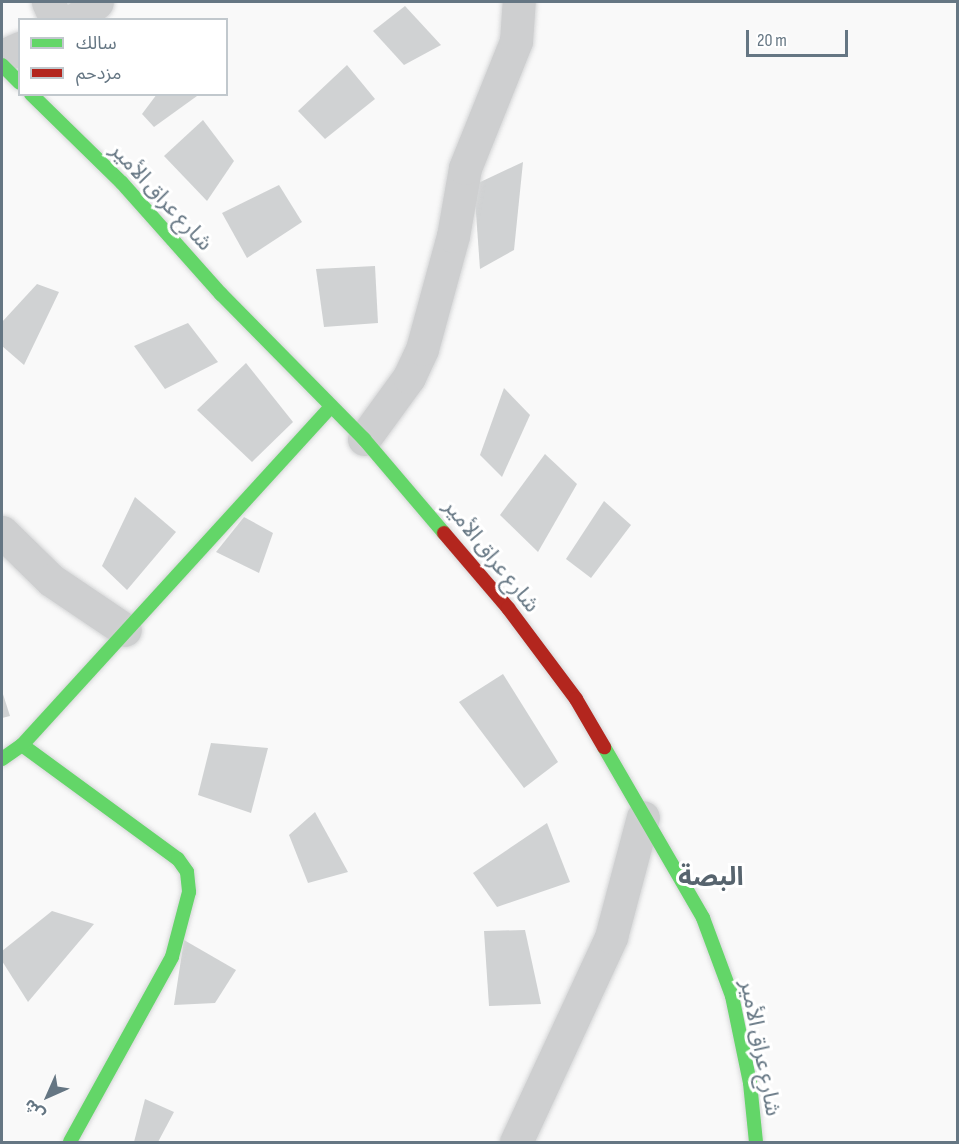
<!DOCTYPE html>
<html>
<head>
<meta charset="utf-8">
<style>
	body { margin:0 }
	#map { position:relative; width:959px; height:1144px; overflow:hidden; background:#f9f9f9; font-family:"Sofia Sans Condensed","Noto Sans Arabic",sans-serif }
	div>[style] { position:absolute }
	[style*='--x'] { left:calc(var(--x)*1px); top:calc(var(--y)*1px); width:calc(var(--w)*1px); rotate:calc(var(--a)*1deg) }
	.building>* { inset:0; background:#d0d2d3 }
	.roads { filter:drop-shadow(0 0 2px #d5d6d7) drop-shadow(0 0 2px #d5d6d7) }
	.street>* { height:33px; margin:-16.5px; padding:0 16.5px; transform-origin:16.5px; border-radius:16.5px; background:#cecfd0 }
	.fast>* { height:14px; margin:-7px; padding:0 7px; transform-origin:7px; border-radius:7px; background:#63d668 }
	.jam>* { height:14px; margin:-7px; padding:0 7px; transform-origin:7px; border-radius:7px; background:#b3261e }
	span { translate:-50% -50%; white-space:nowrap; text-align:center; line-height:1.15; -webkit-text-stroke:6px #fff; paint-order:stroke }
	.street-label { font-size:22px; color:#657683 }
	.quarter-label { font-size:26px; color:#57646e; font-weight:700 }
	.frame { position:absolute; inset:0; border:3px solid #657683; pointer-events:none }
	.legend { position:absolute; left:18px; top:18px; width:210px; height:78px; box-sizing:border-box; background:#fff; border:2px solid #c1c8cd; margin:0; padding:8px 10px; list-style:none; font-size:18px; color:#657683 }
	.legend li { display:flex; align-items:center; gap:12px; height:30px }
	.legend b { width:30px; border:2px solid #c1c8cd }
	.north { position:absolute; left:18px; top:1066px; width:60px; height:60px; -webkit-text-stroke:4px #fff; paint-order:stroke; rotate:225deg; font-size:16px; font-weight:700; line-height:24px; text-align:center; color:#657683 }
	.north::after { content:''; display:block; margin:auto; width:21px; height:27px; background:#657683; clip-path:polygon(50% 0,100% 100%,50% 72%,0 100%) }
	.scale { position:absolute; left:746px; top:30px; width:102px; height:27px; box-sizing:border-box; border:3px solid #657683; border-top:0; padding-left:8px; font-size:18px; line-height:21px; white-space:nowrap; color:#657683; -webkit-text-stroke:4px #fff; paint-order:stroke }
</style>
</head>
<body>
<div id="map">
	<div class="building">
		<div style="clip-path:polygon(405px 6px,441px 45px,404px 65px,373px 31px)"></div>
		<div style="clip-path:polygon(347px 65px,375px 99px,325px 139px,298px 111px)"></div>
		<div style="clip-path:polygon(157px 94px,196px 94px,197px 96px,154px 127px,142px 114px)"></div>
		<div style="clip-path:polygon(203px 120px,234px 161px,207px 201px,164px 156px)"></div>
		<div style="clip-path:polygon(523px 162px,514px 250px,480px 269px,474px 185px)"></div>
		<div style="clip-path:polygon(279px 185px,302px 222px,247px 258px,222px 213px)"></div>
		<div style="clip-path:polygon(375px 266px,378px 323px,324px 327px,316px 269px)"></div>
		<div style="clip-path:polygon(37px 284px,59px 292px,24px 365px,2px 346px,2px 322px)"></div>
		<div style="clip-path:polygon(188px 323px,218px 362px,165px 389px,134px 346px)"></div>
		<div style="clip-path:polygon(246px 363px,293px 422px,252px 462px,197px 410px)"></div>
		<div style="clip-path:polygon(504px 388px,530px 415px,502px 477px,480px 455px)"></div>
		<div style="clip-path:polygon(545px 454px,577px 484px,538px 552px,500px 515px)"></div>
		<div style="clip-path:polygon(135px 497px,176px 532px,127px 590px,102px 566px)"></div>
		<div style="clip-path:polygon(604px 501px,631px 525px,591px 578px,566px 559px)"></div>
		<div style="clip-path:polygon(244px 517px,273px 533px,259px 573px,216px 552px)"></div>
		<div style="clip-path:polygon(503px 674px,558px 762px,524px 788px,459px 702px)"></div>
		<div style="clip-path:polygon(2px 691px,10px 716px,2px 718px)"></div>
		<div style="clip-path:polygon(211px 743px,268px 748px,251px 813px,198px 795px)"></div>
		<div style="clip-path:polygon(315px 812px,348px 872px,308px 883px,289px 835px)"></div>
		<div style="clip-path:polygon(547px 823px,570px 882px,497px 907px,473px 873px)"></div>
		<div style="clip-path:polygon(52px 911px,94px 924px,28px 1002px,2px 961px,2px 951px)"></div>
		<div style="clip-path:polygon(525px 930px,541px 1004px,489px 1006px,484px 931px)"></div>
		<div style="clip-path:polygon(184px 940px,236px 970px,215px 1003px,174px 1005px)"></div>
		<div style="clip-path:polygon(145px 1099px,174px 1112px,158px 1142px,134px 1142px)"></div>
	</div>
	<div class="roads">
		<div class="street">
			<div style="--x:48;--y:2;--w:20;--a:66"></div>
			<div style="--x:75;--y:20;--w:28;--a:-39"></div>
			<div style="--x:2;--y:56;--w:20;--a:-24"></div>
			<div style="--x:364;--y:439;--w:77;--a:-54"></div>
			<div style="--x:409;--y:377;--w:31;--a:-65"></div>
			<div style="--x:422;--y:349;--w:117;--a:-74.7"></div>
			<div style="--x:453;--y:236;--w:69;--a:-80"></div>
			<div style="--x:465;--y:168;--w:137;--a:-68.1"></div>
			<div style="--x:516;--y:41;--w:39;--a:-86"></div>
			<div style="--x:2;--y:532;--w:69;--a:44.4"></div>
			<div style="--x:51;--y:580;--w:89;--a:34"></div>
			<div style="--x:516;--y:1142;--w:226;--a:-65.1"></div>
			<div style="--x:611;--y:937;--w:124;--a:-75.1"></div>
		</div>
		<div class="fast">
			<div style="--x:2;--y:65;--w:25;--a:45"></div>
			<div style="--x:31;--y:94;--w:127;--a:44.4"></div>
			<div style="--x:122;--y:183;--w:149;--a:48.3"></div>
			<div style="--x:221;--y:294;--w:204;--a:45.4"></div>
			<div style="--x:364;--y:439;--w:123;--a:49.6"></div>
			<div style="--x:22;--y:745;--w:193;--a:36.2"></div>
			<div style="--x:178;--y:859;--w:16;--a:55"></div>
			<div style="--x:187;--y:872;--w:20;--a:84"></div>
			<div style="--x:189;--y:892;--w:67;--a:104.7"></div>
			<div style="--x:172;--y:957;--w:211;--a:118.9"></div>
			<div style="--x:604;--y:747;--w:198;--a:59.9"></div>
			<div style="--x:703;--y:918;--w:83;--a:69.6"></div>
			<div style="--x:732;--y:996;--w:89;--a:78.3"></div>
			<div style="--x:750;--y:1083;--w:59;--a:84.2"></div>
			<div style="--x:2;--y:759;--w:24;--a:-35"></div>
			<div style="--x:22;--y:745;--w:458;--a:-47.6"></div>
		</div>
		<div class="jam">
			<div style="--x:444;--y:533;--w:99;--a:49.5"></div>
			<div style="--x:508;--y:608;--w:114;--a:53.2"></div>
			<div style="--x:576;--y:699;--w:56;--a:59.7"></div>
		</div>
	</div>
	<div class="street-label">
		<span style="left:161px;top:197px;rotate:47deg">شارع عراق الأمير</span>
		<span style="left:491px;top:556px;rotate:51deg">شارع عراق الأمير</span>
		<span style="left:760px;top:1048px;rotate:79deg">شارع عراق الأمير</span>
	</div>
	<div class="quarter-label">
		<span style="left:711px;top:878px">البصة</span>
	</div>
	<div class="frame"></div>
	<ul class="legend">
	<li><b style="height:8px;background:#63d668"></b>سالك</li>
	<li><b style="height:8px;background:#b3261e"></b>مزدحم</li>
	</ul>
	<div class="north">ش</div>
	<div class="scale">20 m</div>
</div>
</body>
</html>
